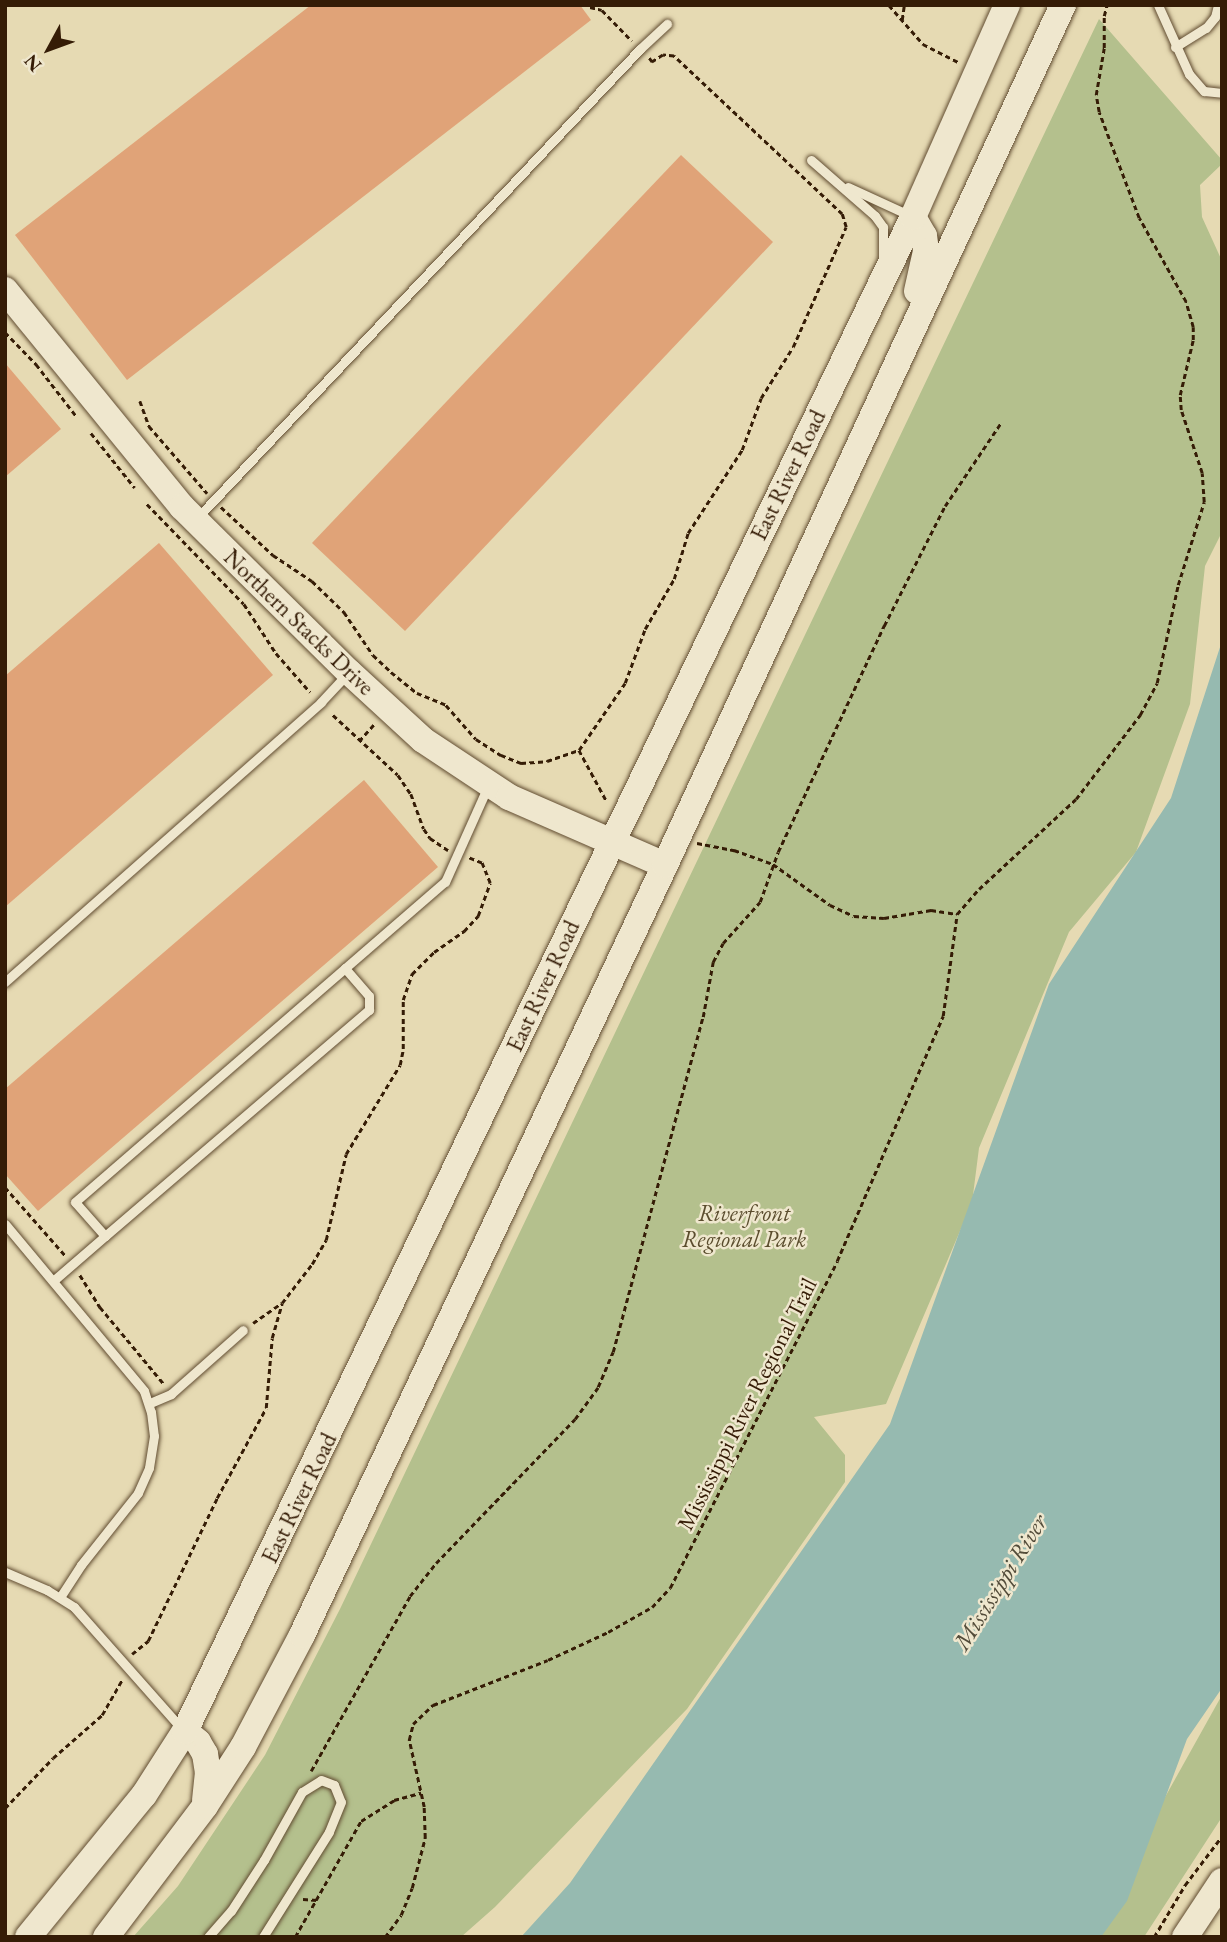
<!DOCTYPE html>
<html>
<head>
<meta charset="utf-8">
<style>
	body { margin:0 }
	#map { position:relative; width:1227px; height:1942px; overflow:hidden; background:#e6dab3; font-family:"EB Garamond",serif }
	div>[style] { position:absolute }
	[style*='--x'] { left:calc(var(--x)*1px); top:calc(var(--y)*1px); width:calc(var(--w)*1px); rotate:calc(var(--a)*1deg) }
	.green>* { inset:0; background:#b4c08d }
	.water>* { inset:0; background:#96bab0 }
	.building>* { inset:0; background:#e0a378 }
	.path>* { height:2.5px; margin-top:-1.25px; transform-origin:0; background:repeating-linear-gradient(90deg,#351c06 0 5px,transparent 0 8.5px) }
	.roads { filter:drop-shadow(0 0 2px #614c31) drop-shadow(0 0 2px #614c31) }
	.lane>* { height:9px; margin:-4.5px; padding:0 4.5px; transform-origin:4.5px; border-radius:4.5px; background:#efe7ce }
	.secondary>* { height:26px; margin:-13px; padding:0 13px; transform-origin:13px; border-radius:13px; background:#efe7ce }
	span { translate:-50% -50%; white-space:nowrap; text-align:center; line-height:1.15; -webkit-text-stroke:5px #efe7ce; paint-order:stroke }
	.street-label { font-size:23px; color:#351c06 }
	.park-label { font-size:23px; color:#5b4d2e; font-style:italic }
	.water-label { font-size:24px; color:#524b39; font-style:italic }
	.frame { position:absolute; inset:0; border:7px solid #351c06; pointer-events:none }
	.north { position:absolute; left:14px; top:14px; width:70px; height:70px; -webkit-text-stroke:5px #efe7ce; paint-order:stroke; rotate:229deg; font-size:19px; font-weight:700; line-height:28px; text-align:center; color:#351c06 }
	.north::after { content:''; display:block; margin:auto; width:24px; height:32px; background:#351c06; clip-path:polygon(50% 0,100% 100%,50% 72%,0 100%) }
</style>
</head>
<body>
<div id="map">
	<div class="green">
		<div style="clip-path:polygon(1099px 19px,1222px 160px,1222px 164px,1200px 185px,1202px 217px,1222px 261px,1222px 532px,1205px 566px,1190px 704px,1136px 852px,1069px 932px,979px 1148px,972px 1203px,886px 1404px,814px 1417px,845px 1455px,845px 1482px,687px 1709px,495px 1907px,461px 1937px,133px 1937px,178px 1886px,265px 1755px,340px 1609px)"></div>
		<div style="clip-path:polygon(1222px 1695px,1222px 1817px,1144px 1937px,1082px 1937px,1101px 1912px)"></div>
	</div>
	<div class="water">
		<div style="clip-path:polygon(1222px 641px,1222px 1688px,1187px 1739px,1127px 1901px,1101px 1937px,521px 1937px,570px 1883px,890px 1424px,1049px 984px,1171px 798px)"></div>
	</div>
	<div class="building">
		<div style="clip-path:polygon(311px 5px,580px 5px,591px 20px,127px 380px,15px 235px)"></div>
		<div style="clip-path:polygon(681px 155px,773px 242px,405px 631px,312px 543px)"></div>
		<div style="clip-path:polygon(5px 363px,61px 429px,5px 477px)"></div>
		<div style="clip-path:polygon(159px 543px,273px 675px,5px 907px,5px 676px)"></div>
		<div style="clip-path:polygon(364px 780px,438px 867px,38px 1211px,5px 1174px,5px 1089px)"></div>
	</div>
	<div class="path">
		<div style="--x:889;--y:5;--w:52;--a:48.9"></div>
		<div style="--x:923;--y:44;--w:42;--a:27.2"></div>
		<div style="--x:590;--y:7;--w:12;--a:14"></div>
		<div style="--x:602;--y:10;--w:43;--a:45.9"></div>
		<div style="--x:902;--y:20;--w:15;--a:-82"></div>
		<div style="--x:5;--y:332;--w:45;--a:45.9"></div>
		<div style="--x:36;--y:364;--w:67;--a:52.3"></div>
		<div style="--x:140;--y:401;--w:27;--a:70"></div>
		<div style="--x:149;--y:426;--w:89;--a:49.1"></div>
		<div style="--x:91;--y:433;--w:70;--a:51.3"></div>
		<div style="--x:147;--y:504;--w:139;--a:45.9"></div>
		<div style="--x:244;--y:604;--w:59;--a:56.9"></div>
		<div style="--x:276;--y:653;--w:52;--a:48.9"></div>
		<div style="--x:221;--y:507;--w:71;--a:42.7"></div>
		<div style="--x:273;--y:555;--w:47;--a:33.7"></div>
		<div style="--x:312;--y:581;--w:45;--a:44.1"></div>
		<div style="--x:344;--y:612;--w:52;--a:56"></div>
		<div style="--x:373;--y:655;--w:25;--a:43"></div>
		<div style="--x:391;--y:672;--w:33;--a:39"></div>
		<div style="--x:417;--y:693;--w:31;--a:22"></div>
		<div style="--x:446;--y:705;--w:45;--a:48.6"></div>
		<div style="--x:476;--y:739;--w:30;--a:33"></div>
		<div style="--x:501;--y:755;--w:22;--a:22"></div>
		<div style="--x:521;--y:763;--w:26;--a:-4"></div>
		<div style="--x:547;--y:761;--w:34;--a:-19"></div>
		<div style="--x:579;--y:750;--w:57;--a:61.6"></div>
		<div style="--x:333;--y:715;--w:88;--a:42.7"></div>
		<div style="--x:398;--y:775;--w:23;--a:56"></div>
		<div style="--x:411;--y:794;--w:37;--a:70"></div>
		<div style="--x:424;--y:829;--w:11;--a:56"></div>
		<div style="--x:430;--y:838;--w:22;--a:34"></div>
		<div style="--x:359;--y:741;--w:24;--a:-48"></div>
		<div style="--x:579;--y:750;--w:81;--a:-55.5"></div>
		<div style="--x:625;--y:683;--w:58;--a:-69.7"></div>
		<div style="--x:645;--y:629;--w:58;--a:-59.9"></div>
		<div style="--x:674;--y:579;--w:48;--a:-73.1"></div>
		<div style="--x:688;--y:533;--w:99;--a:-57"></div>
		<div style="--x:742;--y:450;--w:55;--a:-69.9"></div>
		<div style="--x:761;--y:398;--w:60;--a:-57.9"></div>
		<div style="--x:793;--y:347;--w:131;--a:-66.2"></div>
		<div style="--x:846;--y:227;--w:14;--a:-107"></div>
		<div style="--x:842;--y:214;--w:231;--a:-136.8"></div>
		<div style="--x:674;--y:56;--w:11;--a:-175"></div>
		<div style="--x:663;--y:55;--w:13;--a:148"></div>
		<div style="--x:652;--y:62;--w:5;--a:-127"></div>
		<div style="--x:697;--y:843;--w:38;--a:11"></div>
		<div style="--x:734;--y:850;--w:41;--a:19.7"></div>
		<div style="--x:773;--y:864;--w:70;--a:35.7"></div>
		<div style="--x:830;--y:905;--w:26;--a:25"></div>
		<div style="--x:854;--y:916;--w:30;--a:4"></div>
		<div style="--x:884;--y:918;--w:48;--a:-9.7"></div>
		<div style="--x:931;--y:910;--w:26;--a:9"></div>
		<div style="--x:5;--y:1187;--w:91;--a:48.6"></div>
		<div style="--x:80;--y:1275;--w:38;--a:58"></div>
		<div style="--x:100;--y:1307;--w:99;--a:50.3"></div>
		<div style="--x:253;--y:1323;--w:35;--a:-35"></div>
		<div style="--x:282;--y:1303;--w:49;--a:-52.4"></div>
		<div style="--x:312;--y:1264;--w:28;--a:-60"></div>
		<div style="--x:326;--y:1240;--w:88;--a:-76.9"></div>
		<div style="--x:346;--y:1154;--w:104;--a:-58.8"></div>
		<div style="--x:400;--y:1065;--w:16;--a:-79"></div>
		<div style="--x:403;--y:1049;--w:49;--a:-90"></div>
		<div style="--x:403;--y:1000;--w:28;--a:-71"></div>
		<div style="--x:412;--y:974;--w:31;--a:-45"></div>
		<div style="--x:434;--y:952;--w:37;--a:-35"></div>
		<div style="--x:464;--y:931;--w:21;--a:-47"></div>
		<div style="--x:478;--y:916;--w:35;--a:-70"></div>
		<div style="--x:490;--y:883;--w:22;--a:-112"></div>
		<div style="--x:482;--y:863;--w:16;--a:-158"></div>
		<div style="--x:132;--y:1654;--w:21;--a:-39"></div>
		<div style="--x:148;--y:1641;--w:159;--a:-64.2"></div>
		<div style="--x:217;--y:1498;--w:102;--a:-61.4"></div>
		<div style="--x:266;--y:1408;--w:70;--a:-85.1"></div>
		<div style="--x:272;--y:1338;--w:36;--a:-74"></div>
		<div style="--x:311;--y:1771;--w:201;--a:-60.5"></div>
		<div style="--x:410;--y:1596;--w:42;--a:-51.8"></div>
		<div style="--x:436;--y:1563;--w:200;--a:-46"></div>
		<div style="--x:575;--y:1419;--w:39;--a:-54"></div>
		<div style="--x:598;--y:1387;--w:38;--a:-67"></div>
		<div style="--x:613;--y:1352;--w:347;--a:-75"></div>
		<div style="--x:703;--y:1017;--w:56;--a:-79.7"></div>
		<div style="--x:713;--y:962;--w:21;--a:-62"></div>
		<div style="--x:723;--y:943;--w:55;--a:-47.9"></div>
		<div style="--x:760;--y:902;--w:53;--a:-70.2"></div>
		<div style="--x:778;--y:852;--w:250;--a:-64.9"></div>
		<div style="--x:884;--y:626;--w:135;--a:-63.1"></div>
		<div style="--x:945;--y:506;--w:99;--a:-56.1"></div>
		<div style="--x:5;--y:1808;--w:69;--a:-46.2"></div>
		<div style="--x:53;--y:1758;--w:65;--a:-41.3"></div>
		<div style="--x:102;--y:1715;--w:40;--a:-60.3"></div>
		<div style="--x:303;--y:1899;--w:14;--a:4"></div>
		<div style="--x:295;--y:1937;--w:133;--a:-60.4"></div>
		<div style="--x:361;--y:1821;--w:39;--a:-32"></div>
		<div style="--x:394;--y:1800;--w:28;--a:-15"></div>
		<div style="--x:385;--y:1937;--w:27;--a:-54"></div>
		<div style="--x:401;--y:1915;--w:29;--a:-68"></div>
		<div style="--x:412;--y:1888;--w:52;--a:-75.4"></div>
		<div style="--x:425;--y:1838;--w:31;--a:-92"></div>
		<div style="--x:424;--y:1807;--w:69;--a:-102.6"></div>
		<div style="--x:409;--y:1740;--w:16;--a:-76"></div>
		<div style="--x:413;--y:1724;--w:28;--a:-44"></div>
		<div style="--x:433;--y:1705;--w:123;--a:-21.4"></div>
		<div style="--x:548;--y:1660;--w:66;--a:-25"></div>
		<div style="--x:608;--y:1632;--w:51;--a:-29.6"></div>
		<div style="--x:652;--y:1607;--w:26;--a:-47"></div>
		<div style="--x:670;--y:1588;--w:367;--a:-62.9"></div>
		<div style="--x:837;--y:1261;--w:267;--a:-66.6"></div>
		<div style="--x:943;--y:1016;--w:103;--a:-82.2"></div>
		<div style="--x:957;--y:914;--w:33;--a:-49"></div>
		<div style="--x:979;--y:889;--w:132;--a:-42.9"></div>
		<div style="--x:1076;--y:799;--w:106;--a:-52.7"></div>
		<div style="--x:1140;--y:715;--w:36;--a:-62"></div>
		<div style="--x:1157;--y:683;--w:100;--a:-77.9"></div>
		<div style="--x:1178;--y:585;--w:87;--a:-72.6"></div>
		<div style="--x:1204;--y:502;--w:29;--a:-94"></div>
		<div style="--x:1202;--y:473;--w:66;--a:-108.4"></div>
		<div style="--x:1181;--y:410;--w:15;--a:-94"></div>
		<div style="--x:1180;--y:395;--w:57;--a:-76.7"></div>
		<div style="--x:1193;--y:340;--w:13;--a:-90"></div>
		<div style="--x:1193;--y:327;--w:26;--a:-106"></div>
		<div style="--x:1186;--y:302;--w:96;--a:-119.2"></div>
		<div style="--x:1139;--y:218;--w:113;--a:-110.7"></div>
		<div style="--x:1099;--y:112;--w:17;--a:-100"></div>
		<div style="--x:1096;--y:95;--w:48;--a:-80.3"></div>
		<div style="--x:1104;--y:48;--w:32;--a:-90"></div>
		<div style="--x:1104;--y:16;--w:11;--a:-75"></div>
		<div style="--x:1154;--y:1937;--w:61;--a:-59.2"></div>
		<div style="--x:1185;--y:1885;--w:61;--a:-52.9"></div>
	</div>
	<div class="roads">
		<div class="lane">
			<div style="--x:1158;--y:5;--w:76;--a:65.8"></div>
			<div style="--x:1189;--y:74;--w:23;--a:49"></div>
			<div style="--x:1204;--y:91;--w:18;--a:6"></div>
			<div style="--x:1175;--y:47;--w:36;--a:-32"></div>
			<div style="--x:1206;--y:28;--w:14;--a:-51"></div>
			<div style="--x:1215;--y:17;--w:12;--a:-76"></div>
			<div style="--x:811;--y:160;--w:85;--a:41.2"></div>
			<div style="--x:875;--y:216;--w:14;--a:54"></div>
			<div style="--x:883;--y:227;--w:33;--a:90"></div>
			<div style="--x:848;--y:187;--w:69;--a:24.7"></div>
			<div style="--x:198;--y:517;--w:644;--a:-46.64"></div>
			<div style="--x:640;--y:49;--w:37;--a:-43"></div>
			<div style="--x:5;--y:982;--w:422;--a:-41.5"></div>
			<div style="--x:321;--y:702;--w:38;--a:-47"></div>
			<div style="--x:5;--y:1224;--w:217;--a:50.2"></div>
			<div style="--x:144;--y:1391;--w:22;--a:72"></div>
			<div style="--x:151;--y:1412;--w:24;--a:83"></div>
			<div style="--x:154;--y:1436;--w:32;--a:99"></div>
			<div style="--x:149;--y:1468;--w:27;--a:114"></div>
			<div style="--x:138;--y:1493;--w:92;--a:128.4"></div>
			<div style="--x:81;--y:1565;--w:38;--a:123"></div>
			<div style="--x:105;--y:1236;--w:348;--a:-40.6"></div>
			<div style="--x:369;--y:1010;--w:14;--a:-90"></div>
			<div style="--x:369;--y:996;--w:37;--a:-131"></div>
			<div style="--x:53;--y:1281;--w:69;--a:-40.9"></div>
			<div style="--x:105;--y:1236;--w:45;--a:-131.4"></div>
			<div style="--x:75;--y:1202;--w:489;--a:-40.9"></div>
			<div style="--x:445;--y:882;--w:105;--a:-65.9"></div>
			<div style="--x:150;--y:1403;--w:23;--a:-23"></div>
			<div style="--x:171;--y:1394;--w:96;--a:-41.6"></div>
			<div style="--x:5;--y:1572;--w:46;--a:23.2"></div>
			<div style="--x:47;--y:1590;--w:32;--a:32"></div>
			<div style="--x:74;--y:1607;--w:162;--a:48.5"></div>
			<div style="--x:208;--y:1937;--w:35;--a:-49"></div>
			<div style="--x:231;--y:1911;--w:61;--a:-57.1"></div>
			<div style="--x:264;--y:1860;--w:78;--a:-60.8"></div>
			<div style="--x:302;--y:1792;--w:22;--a:-32"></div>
			<div style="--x:321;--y:1780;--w:14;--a:21"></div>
			<div style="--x:334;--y:1785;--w:18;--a:68"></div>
			<div style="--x:341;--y:1802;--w:32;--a:112"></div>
			<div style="--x:329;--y:1832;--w:124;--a:122.2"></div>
		</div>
		<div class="secondary">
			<div style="--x:913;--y:217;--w:22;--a:60"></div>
			<div style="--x:924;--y:236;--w:15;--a:82"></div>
			<div style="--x:926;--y:251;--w:41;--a:102.7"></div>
			<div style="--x:5;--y:290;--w:280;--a:50.8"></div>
			<div style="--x:182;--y:507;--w:235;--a:44.7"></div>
			<div style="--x:349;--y:672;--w:100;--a:42.6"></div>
			<div style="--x:423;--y:740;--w:103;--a:33.5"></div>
			<div style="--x:509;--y:797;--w:170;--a:23.6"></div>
			<div style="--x:185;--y:1731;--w:17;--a:40"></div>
			<div style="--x:198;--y:1742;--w:14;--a:60"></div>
			<div style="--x:205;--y:1754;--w:18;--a:81"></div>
			<div style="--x:208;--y:1772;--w:28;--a:96"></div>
			<div style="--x:28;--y:1937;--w:183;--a:-50.8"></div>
			<div style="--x:144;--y:1795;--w:76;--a:-57.4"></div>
			<div style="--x:185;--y:1731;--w:1680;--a:-64.32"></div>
			<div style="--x:913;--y:217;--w:232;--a:-66.1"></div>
			<div style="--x:106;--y:1937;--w:164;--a:-52.9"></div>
			<div style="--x:205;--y:1806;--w:70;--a:-57.2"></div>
			<div style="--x:243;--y:1747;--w:127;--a:-62.2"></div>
			<div style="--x:302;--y:1635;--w:851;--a:-64.76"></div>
			<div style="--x:665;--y:865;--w:948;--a:-65.17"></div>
			<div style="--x:1185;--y:1937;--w:67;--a:-56.5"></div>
		</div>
	</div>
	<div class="street-label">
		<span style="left:788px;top:475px;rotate:-64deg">East River Road</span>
		<span style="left:299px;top:622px;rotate:44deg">Northern Stacks Drive</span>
		<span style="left:543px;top:986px;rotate:-65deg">East River Road</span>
		<span style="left:747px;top:1404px;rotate:-63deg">Mississippi River Regional Trail</span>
		<span style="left:299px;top:1498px;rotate:-64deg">East River Road</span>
	</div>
	<div class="park-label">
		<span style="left:744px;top:1226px">Riverfront<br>Regional Park</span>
	</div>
	<div class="water-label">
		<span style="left:1000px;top:1582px;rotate:-58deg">Mississippi River</span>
	</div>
	<div class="frame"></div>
	<div class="north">N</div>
</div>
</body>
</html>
